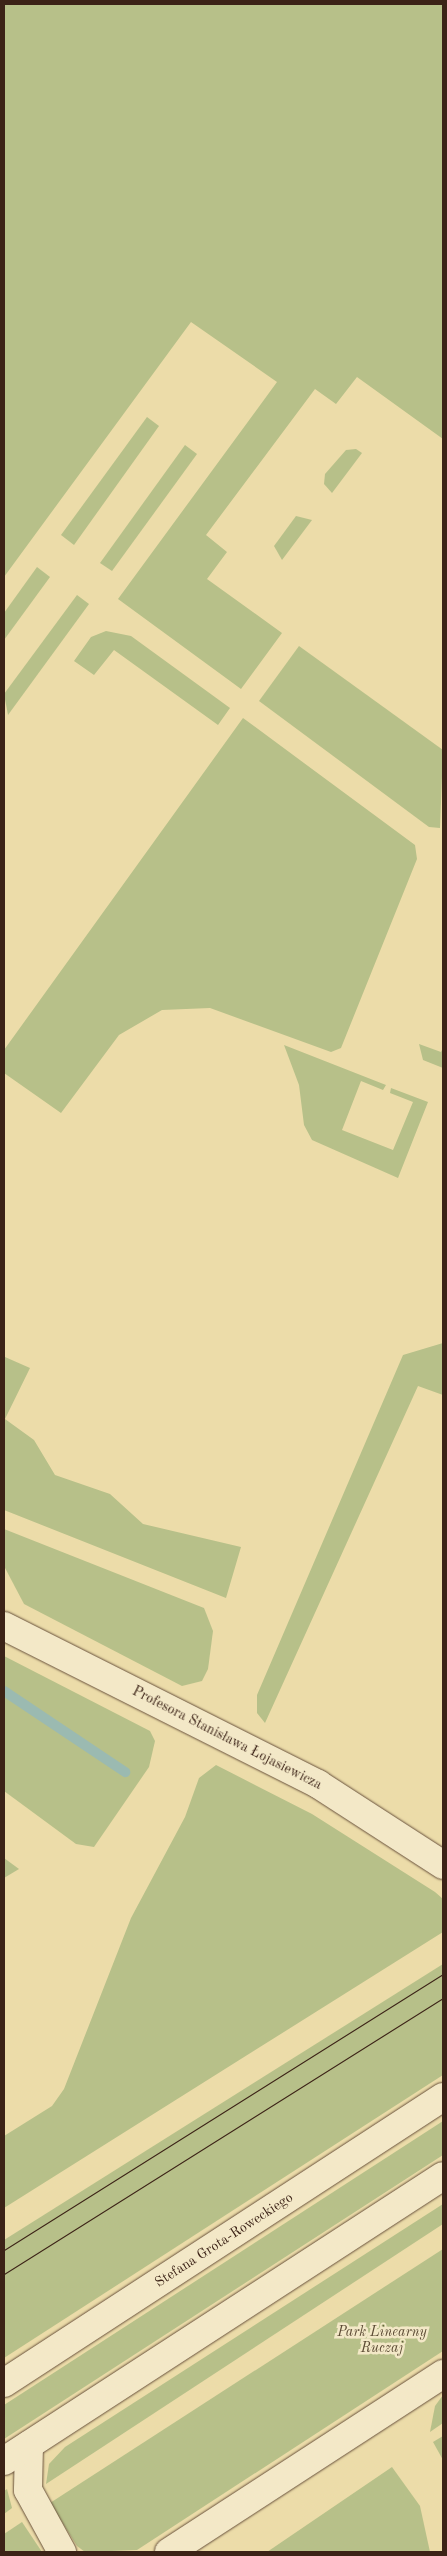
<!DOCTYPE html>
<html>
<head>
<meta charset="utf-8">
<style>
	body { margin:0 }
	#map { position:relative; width:447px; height:2556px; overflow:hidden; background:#ecdca9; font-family:"Old Standard TT",serif }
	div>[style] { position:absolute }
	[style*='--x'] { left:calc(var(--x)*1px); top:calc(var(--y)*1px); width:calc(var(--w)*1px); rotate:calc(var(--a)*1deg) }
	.green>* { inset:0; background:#b7c089 }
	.stream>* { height:10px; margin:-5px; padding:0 5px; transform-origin:5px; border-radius:5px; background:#9bbab1 }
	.roads { filter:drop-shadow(0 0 1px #68513c) drop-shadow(0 0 1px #68513c) }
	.street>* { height:28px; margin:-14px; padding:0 14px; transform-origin:14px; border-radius:14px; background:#f3e8c7 }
	.secondary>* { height:28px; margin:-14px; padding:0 14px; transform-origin:14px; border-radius:14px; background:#f3e8c7 }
	.tram>* { height:1px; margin:-0.5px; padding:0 0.5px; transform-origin:0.5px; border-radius:0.5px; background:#3c2317 }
	span { translate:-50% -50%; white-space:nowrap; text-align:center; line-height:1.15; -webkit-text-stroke:5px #f3e8c7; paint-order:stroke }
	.street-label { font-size:14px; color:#3c2317 }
	.park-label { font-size:14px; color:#5b4a34; font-style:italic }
	.frame { position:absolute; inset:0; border:5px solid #3c2317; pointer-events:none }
</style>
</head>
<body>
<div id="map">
	<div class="green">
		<div style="clip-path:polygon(4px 4px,443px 4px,443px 439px,357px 377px,336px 404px,315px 389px,206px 535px,227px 552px,207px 579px,282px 633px,241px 689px,118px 599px,277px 382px,191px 322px,4px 577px)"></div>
		<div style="clip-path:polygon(147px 417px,159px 426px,74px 545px,61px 535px)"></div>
		<div style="clip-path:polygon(185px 445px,197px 454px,112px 571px,100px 563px)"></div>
		<div style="clip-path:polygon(356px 449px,362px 453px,332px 493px,324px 484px,325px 474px,346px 450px)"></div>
		<div style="clip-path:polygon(296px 516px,312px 520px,282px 560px,274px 546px)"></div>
		<div style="clip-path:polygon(37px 567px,50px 577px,4px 640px,4px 613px)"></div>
		<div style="clip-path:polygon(77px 595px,89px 604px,8px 715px,4px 694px)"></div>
		<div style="clip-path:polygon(106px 631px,131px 636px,230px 708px,218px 725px,114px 650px,94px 675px,74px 661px,91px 637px)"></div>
		<div style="clip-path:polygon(299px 646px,443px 750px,440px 828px,429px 827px,259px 701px)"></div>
		<div style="clip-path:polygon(243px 718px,415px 845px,417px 859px,341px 1048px,331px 1052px,210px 1008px,162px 1010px,119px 1035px,61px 1113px,4px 1073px,4px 1050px)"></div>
		<div style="clip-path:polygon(419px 1044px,441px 1052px,443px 1048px,443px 1068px,423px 1060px)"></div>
		<div style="clip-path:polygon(284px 1045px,386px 1085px,383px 1090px,361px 1081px,342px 1130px,393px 1150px,413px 1102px,390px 1093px,391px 1088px,428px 1102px,398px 1178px,312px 1140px,304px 1125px,299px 1085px)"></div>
		<div style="clip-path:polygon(443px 1343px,443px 1395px,418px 1386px,265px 1723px,257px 1713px,257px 1695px,403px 1355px)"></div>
		<div style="clip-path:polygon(5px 1357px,30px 1368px,5px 1419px,34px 1440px,55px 1475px,110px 1494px,143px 1524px,241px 1547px,226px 1598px,4px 1510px)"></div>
		<div style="clip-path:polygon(4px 1529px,204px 1608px,213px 1631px,208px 1669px,202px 1681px,182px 1686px,24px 1604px,4px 1566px)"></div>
		<div style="clip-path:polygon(4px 1656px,150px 1731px,155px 1741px,149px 1767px,94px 1847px,76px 1844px,4px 1791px)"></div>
		<div style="clip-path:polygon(216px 1765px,312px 1814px,435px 1892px,443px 1899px,443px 1932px,4px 2208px,4px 2136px,52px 2106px,64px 2089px,131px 1918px,185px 1817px,199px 1778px)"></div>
		<div style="clip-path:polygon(4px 1858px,19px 1869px,4px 1878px)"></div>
		<div style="clip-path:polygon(443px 1964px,443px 2075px,4px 2358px,4px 2240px)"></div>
		<div style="clip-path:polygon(443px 2121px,443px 2155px,4px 2439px,4px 2405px)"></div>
		<div style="clip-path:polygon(443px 2204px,443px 2224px,46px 2484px,49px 2464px,65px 2447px)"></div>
		<div style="clip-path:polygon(443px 2249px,443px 2351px,137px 2550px,85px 2552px,77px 2546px,50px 2503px)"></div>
		<div style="clip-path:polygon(443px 2395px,443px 2423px,430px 2432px,435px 2406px)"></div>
		<div style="clip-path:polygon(443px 2436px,443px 2460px,433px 2442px)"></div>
		<div style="clip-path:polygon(392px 2467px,420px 2506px,430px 2552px,267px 2552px)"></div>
		<div style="clip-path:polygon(7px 2489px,12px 2508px,4px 2514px,4px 2491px)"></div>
		<div style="clip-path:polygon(22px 2522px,42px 2552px,4px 2552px,4px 2534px)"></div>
	</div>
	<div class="stream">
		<div style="--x:4;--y:1691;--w:146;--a:33.8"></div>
	</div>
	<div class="roads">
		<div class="street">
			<div style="--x:4;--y:1626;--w:352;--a:26.7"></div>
			<div style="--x:318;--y:1784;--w:149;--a:32.9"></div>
			<div style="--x:29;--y:2445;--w:45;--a:91.3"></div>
			<div style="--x:28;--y:2490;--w:71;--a:61.3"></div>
			<div style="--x:169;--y:2552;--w:327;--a:-33"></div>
		</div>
		<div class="secondary">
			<div style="--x:4;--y:2383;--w:524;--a:-33.08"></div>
			<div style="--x:4;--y:2461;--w:523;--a:-32.99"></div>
		</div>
	</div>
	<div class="tram">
		<div style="--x:4;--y:2250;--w:519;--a:-32.16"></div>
		<div style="--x:4;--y:2274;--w:519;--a:-32.16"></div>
	</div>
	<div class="street-label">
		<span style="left:227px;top:1738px;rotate:27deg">Profesora Stanisława Łojasiewicza</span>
		<span style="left:224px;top:2240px;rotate:-33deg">Stefana Grota-Roweckiego</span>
	</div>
	<div class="park-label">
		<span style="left:382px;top:2340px">Park Linearny<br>Ruczaj</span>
	</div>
	<div class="frame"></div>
</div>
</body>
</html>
